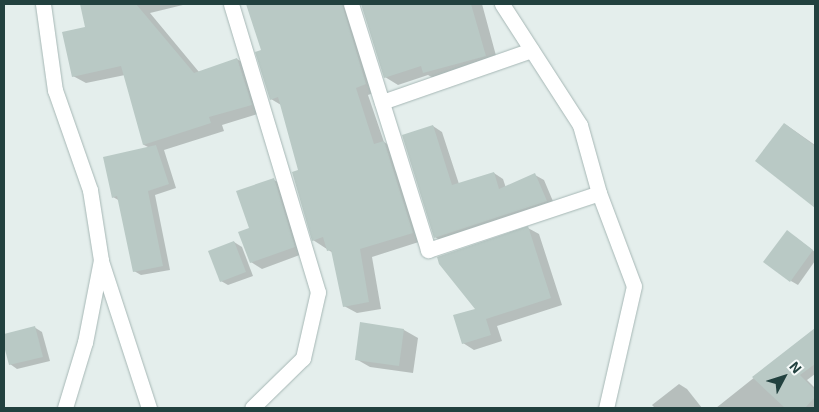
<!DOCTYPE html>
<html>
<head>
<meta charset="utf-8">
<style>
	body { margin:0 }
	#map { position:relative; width:819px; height:412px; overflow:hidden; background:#e4eeec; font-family:"Exo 2",sans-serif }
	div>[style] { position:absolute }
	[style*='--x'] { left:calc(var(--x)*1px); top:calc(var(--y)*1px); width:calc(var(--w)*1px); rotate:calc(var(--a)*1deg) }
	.shadow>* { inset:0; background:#0003 }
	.building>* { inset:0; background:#b9c9c5 }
	.roads { filter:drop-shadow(0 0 1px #a6b7b5) drop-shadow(0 0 1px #a6b7b5) }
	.street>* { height:15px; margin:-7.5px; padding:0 7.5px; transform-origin:7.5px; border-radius:7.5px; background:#fff }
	span { translate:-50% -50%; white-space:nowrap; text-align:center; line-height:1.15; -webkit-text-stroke:5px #f5faf9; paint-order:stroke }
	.frame { position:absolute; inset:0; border:5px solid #22413f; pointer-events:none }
	.north { position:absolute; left:759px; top:352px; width:50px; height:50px; -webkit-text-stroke:4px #f5faf9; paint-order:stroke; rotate:50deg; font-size:14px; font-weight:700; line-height:20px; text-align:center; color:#22413f }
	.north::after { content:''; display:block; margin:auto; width:18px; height:22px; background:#22413f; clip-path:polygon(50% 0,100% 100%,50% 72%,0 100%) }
</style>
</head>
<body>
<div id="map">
	<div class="shadow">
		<div style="clip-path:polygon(81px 4px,187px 4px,150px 13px,199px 72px,237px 59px,250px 67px,264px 112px,222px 125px,224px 131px,164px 150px,176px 188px,155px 195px,170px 270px,141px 275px,134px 271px,120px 201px,113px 197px,150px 148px,144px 145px,125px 75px,86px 83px,73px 76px,86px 28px)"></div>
		<div style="clip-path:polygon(247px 4px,359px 4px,354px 9px,379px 91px,368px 95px,384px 142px,397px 150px,425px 240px,372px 257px,381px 309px,357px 313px,344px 306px,333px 253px,313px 240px,299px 171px,281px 105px,271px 99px,262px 50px)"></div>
		<div style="clip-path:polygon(362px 4px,482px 4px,498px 63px,437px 80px,428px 75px,398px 85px,385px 77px)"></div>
		<div style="clip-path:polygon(785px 124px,815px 145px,815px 204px,808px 200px)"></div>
		<div style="clip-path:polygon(433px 126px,442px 132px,459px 184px,494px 173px,503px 179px,506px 188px,535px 175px,544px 180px,555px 206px,444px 243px,435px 237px)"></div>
		<div style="clip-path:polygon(274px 180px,285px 186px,305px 253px,262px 269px,251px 262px,251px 229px)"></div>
		<div style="clip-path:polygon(528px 228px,539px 234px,562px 305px,497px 326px,502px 341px,474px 350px,463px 343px,477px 309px)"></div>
		<div style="clip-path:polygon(794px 236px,815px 252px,815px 261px,798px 285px,791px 281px)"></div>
		<div style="clip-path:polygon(234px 242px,242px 247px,253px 276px,228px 285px,221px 281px)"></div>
		<div style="clip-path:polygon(361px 324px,404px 330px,418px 338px,413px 373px,370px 367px,356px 359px)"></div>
		<div style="clip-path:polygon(34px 327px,42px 332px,50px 361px,17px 369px,10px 364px,4px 335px)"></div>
		<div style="clip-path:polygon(815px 329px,815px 374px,807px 380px,815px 388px,815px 408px,716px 408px)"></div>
		<div style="clip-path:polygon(679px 384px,687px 389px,702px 408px,655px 408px,652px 405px)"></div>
	</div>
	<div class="building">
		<div style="clip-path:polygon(80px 4px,136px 4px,194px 73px,237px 58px,252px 105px,209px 117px,211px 123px,143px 145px,121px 66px,72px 77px,62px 32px,85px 27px)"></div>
		<div style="clip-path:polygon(246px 4px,342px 4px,366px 84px,356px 88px,374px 144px,384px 141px,413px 233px,360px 249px,369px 302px,343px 307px,331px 250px,327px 251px,323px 237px,312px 241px,292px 172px,298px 170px,278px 97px,270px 100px,255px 52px,261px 50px)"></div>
		<div style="clip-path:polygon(361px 4px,471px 4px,486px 56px,423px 73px,421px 66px,384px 78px)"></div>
		<div style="clip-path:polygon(784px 123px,815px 146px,815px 208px,755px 161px)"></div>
		<div style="clip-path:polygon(433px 125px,452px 185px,494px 172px,499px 189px,535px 173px,547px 201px,434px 238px,402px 135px)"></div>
		<div style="clip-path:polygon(156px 145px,169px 184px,148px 191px,163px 266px,133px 272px,117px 196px,112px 198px,103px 157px)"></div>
		<div style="clip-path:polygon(274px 178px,295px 247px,250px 263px,238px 232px,249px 228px,236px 191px)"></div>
		<div style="clip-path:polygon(528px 226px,551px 298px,486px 319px,491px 335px,462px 344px,453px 315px,475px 309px,439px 264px,437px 257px)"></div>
		<div style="clip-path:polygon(787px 230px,813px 250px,790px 282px,763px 262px)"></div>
		<div style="clip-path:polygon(234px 241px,246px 272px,220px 282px,208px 251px)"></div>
		<div style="clip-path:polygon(360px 322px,404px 329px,399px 366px,355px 360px)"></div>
		<div style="clip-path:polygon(35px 326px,43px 357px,9px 365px,4px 346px,4px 334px)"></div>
		<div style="clip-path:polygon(815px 328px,815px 364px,800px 375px,815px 390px,815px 397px,805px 408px,785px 408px,752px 377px)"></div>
	</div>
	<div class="roads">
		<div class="street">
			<div style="--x:43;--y:4;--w:87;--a:82.1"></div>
			<div style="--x:55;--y:90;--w:106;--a:70.7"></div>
			<div style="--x:90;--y:190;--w:71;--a:81.1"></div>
			<div style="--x:101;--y:260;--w:84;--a:101"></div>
			<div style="--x:85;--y:342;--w:69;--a:106.9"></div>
			<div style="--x:231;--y:4;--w:301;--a:73.2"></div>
			<div style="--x:318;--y:292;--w:68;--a:102.8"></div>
			<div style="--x:303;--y:358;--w:71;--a:135.6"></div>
			<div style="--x:351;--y:4;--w:258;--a:72.6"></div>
			<div style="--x:428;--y:250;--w:180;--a:-18.4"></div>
			<div style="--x:502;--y:4;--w:144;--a:57.2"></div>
			<div style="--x:580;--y:125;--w:71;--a:74.4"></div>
			<div style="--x:599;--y:193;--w:99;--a:69.4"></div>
			<div style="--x:634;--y:286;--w:125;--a:102.9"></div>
			<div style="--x:382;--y:102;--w:158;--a:-19.2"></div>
			<div style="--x:101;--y:261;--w:155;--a:71.9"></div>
		</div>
	</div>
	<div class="frame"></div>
	<div class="north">N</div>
</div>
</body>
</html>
